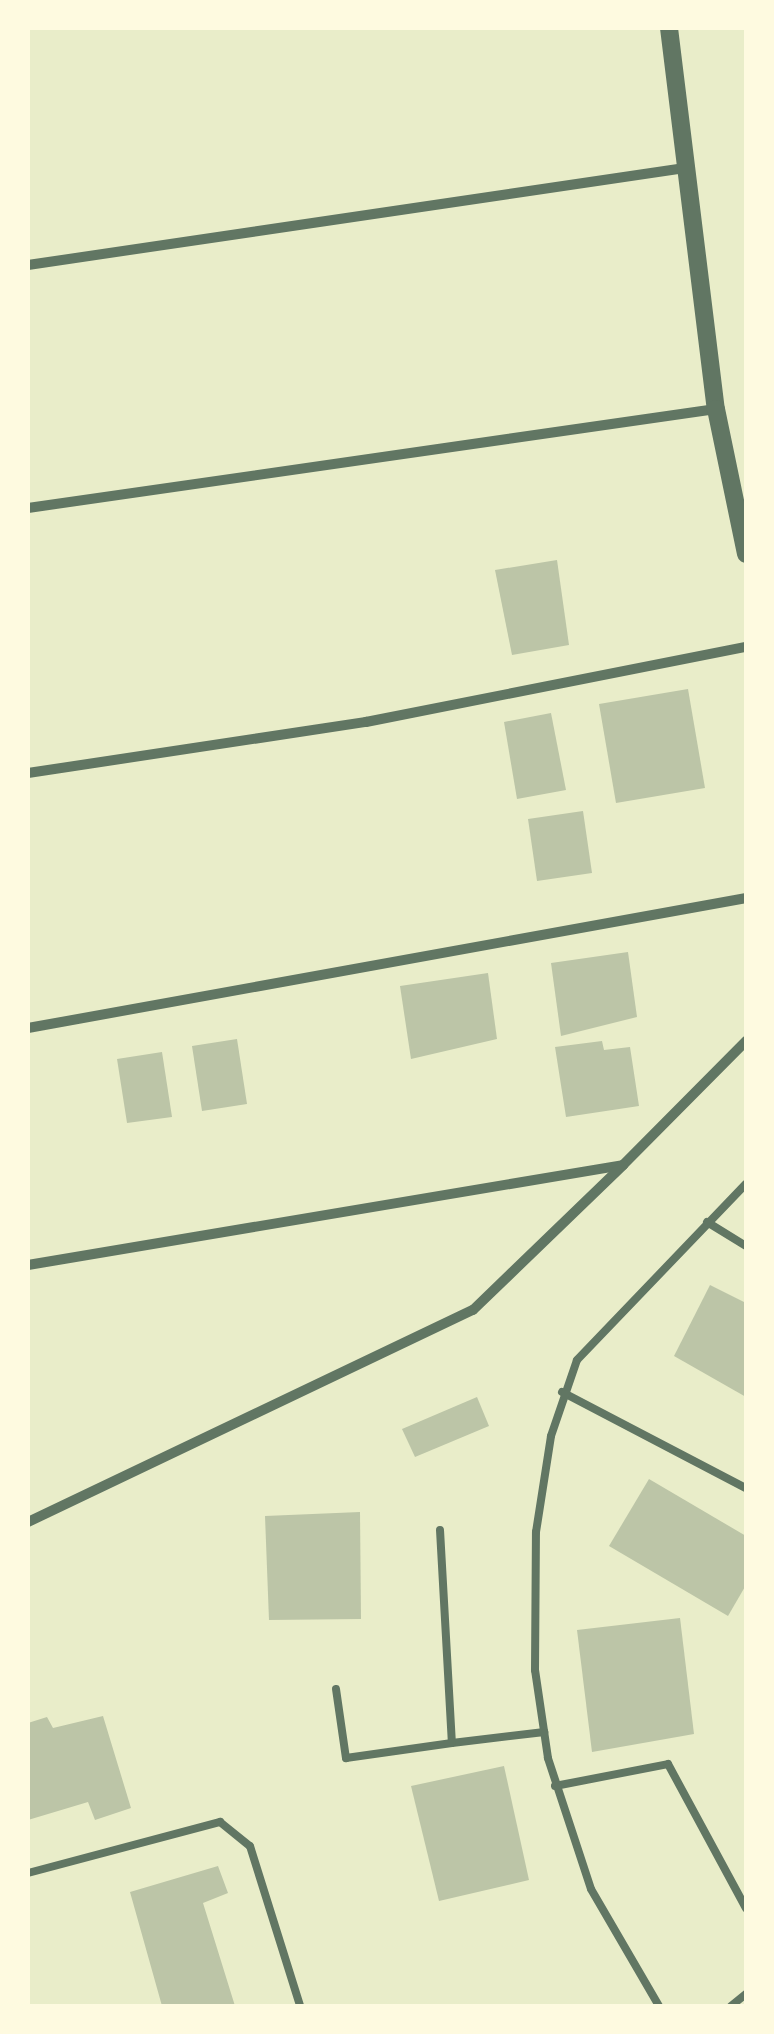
<!DOCTYPE html>
<html>
<head>
<meta charset="utf-8">
<style>
	body { margin:0 }
	#map { position:relative; width:774px; height:2034px; overflow:hidden; background:#e9edc9; font-family:Commissioner,sans-serif }
	div>[style] { position:absolute }
	[style*='--x'] { left:calc(var(--x)*1px); top:calc(var(--y)*1px); width:calc(var(--w)*1px); rotate:calc(var(--a)*1deg) }
	.building>* { inset:0; background:#bcc5a7 }
	.service>* { height:8px; margin:-4px; padding:0 4px; transform-origin:4px; border-radius:4px; background:#617663 }
	.minor>* { height:10px; margin:-5px; padding:0 5px; transform-origin:5px; border-radius:5px; background:#617663 }
	.tertiary>* { height:18px; margin:-9px; padding:0 9px; transform-origin:9px; border-radius:9px; background:#617663 }
	span { translate:-50% -50%; white-space:nowrap; text-align:center; line-height:1.15; -webkit-text-stroke:10px #fefae0; paint-order:stroke }
	.frame { position:absolute; inset:0; border:30px solid #fefae0; pointer-events:none }
</style>
</head>
<body>
<div id="map">
	<div class="building">
		<div style="clip-path:polygon(557px 560px,569px 645px,512px 655px,495px 570px)"></div>
		<div style="clip-path:polygon(688px 689px,705px 788px,616px 803px,599px 704px)"></div>
		<div style="clip-path:polygon(551px 713px,566px 790px,517px 799px,504px 722px)"></div>
		<div style="clip-path:polygon(583px 811px,592px 873px,537px 881px,528px 819px)"></div>
		<div style="clip-path:polygon(628px 952px,637px 1017px,561px 1036px,551px 963px)"></div>
		<div style="clip-path:polygon(488px 973px,497px 1039px,411px 1059px,400px 986px)"></div>
		<div style="clip-path:polygon(237px 1039px,247px 1104px,202px 1111px,192px 1046px)"></div>
		<div style="clip-path:polygon(602px 1041px,604px 1050px,630px 1047px,639px 1106px,566px 1117px,555px 1047px)"></div>
		<div style="clip-path:polygon(162px 1052px,172px 1117px,127px 1123px,117px 1059px)"></div>
		<div style="clip-path:polygon(710px 1285px,746px 1303px,746px 1397px,674px 1356px)"></div>
		<div style="clip-path:polygon(477px 1397px,489px 1426px,415px 1457px,402px 1429px)"></div>
		<div style="clip-path:polygon(649px 1479px,746px 1536px,746px 1585px,728px 1616px,609px 1546px)"></div>
		<div style="clip-path:polygon(360px 1512px,361px 1619px,269px 1620px,265px 1516px)"></div>
		<div style="clip-path:polygon(680px 1618px,694px 1734px,592px 1752px,577px 1630px)"></div>
		<div style="clip-path:polygon(103px 1716px,131px 1808px,95px 1820px,88px 1802px,28px 1820px,28px 1723px,47px 1717px,53px 1728px)"></div>
		<div style="clip-path:polygon(504px 1766px,529px 1880px,439px 1901px,411px 1786px)"></div>
		<div style="clip-path:polygon(218px 1866px,228px 1893px,203px 1903px,235px 2006px,162px 2006px,130px 1892px)"></div>
	</div>
	<div class="service">
		<div style="--x:707;--y:1222;--w:46;--a:31.6"></div>
		<div style="--x:562;--y:1392;--w:208;--a:27.6"></div>
		<div style="--x:440;--y:1530;--w:213;--a:86.8"></div>
		<div style="--x:452;--y:1743;--w:93;--a:-6.8"></div>
		<div style="--x:336;--y:1689;--w:70;--a:81.8"></div>
		<div style="--x:346;--y:1758;--w:107;--a:-8.1"></div>
		<div style="--x:555;--y:1786;--w:115;--a:-11"></div>
		<div style="--x:668;--y:1764;--w:164;--a:61.6"></div>
		<div style="--x:28;--y:1873;--w:199;--a:-14.9"></div>
		<div style="--x:220;--y:1822;--w:38;--a:39"></div>
		<div style="--x:250;--y:1846;--w:168;--a:72.6"></div>
		<div style="--x:659;--y:2006;--w:135;--a:-120.2"></div>
		<div style="--x:591;--y:1889;--w:138;--a:-108.2"></div>
		<div style="--x:548;--y:1758;--w:89;--a:-98.4"></div>
		<div style="--x:535;--y:1670;--w:138;--a:-89.6"></div>
		<div style="--x:536;--y:1532;--w:97;--a:-81.1"></div>
		<div style="--x:551;--y:1436;--w:80;--a:-71.1"></div>
		<div style="--x:577;--y:1360;--w:244;--a:-46.2"></div>
		<div style="--x:731;--y:2006;--w:19;--a:-39"></div>
	</div>
	<div class="minor">
		<div style="--x:28;--y:265;--w:664;--a:-8.4"></div>
		<div style="--x:28;--y:508;--w:695;--a:-8.19"></div>
		<div style="--x:28;--y:773;--w:342;--a:-8.6"></div>
		<div style="--x:366;--y:722;--w:387;--a:-11.2"></div>
		<div style="--x:28;--y:1028;--w:730;--a:-10.26"></div>
		<div style="--x:28;--y:1265;--w:603;--a:-9.54"></div>
		<div style="--x:623;--y:1165;--w:175;--a:-45.2"></div>
		<div style="--x:28;--y:1522;--w:493;--a:-25.5"></div>
		<div style="--x:473;--y:1310;--w:209;--a:-44"></div>
	</div>
	<div class="tertiary">
		<div style="--x:669;--y:28;--w:384;--a:83"></div>
		<div style="--x:716;--y:409;--w:148;--a:78.3"></div>
	</div>
	<div class="frame"></div>
</div>
</body>
</html>
